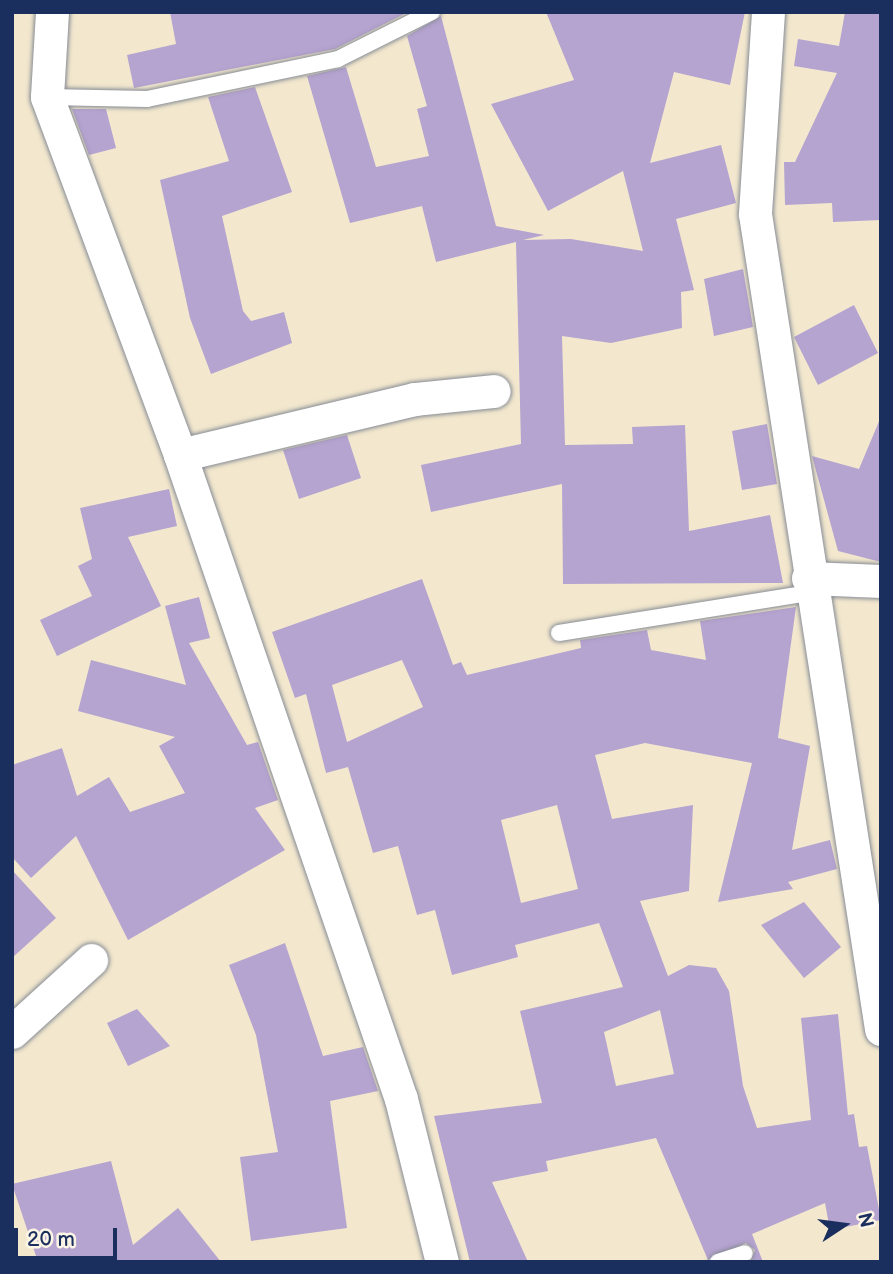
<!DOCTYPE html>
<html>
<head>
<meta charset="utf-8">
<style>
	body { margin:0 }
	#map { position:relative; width:893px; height:1274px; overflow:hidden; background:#f3e8ce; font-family:"Balsamiq Sans",sans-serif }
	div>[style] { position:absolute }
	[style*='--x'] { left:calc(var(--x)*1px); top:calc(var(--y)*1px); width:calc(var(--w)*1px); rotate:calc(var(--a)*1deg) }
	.building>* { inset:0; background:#b5a3d0 }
	.roads { filter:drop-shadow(0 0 2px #878c96) drop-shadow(0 0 2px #878c96) }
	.service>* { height:16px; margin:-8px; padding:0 8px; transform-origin:8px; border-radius:8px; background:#fff }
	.minor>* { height:33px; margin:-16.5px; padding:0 16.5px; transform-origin:16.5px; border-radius:16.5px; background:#fff }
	span { translate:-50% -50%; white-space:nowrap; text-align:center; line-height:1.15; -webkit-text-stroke:5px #fcf5e5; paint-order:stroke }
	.frame { position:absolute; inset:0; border:14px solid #1b2f5e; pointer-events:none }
	.north { position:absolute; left:809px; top:1190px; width:70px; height:70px; -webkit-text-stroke:5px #fcf5e5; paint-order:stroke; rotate:77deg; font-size:19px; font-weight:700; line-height:28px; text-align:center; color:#1b2f5e }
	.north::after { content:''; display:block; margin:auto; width:24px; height:32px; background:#1b2f5e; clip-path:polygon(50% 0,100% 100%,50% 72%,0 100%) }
	.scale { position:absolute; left:14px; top:1228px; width:103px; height:32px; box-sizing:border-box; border:4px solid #1b2f5e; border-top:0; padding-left:9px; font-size:21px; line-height:24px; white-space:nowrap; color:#1b2f5e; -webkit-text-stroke:5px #fcf5e5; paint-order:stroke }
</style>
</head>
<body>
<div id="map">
	<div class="building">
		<div style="clip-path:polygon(170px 12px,408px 12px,335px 49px,134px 88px,127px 55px,176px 44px)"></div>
		<div style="clip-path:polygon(546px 12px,745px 12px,730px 85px,674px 72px,650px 163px,721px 145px,736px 203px,676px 219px,694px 290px,681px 292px,682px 328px,611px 343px,562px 336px,565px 445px,633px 444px,632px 427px,685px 425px,689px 531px,770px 515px,783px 583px,563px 584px,562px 484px,431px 512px,421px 465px,521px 444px,516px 242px,436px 262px,422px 206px,350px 223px,307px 76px,346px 67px,376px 167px,429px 156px,417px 109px,427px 106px,407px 36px,441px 16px,496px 226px,544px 235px,523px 240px,571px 239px,643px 251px,623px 171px,548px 211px,491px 104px,574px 80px)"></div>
		<div style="clip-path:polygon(845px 12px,881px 12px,881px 220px,833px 222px,832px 203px,785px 205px,784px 162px,795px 162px,837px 73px,794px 66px,798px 39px,839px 46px)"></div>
		<div style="clip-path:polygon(255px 87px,292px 192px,222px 216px,243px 311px,251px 321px,284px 312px,292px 343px,211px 374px,190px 318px,160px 180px,229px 161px,208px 97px)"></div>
		<div style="clip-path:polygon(72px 109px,106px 109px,116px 148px,89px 155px)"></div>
		<div style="clip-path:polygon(743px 269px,753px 327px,714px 336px,704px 279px)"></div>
		<div style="clip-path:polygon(854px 305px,878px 353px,818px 385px,794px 337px)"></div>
		<div style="clip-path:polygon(880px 419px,881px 419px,881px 562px,838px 551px,812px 456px,859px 469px)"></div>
		<div style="clip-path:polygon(767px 424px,777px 484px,742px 490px,732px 431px)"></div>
		<div style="clip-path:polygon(347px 435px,361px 478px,299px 499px,283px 450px)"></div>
		<div style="clip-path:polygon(169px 489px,177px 526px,128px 537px,161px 606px,57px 656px,40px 620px,92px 596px,78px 566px,92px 559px,80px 508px)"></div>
		<div style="clip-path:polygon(evenodd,422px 579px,453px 665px,461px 662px,467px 675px,581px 648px,580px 640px,647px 630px,651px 650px,706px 660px,700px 621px,796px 607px,778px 738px,810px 746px,792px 850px,830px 840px,837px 869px,788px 882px,793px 889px,718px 902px,752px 763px,645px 743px,595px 755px,612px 819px,693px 805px,689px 891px,640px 901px,668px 976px,689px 965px,716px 968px,729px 991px,743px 1086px,757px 1128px,811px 1120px,801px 1018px,838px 1014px,848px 1115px,854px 1114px,859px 1147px,867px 1146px,881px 1220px,830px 1230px,825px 1203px,752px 1234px,763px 1262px,750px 1262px,755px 1250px,746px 1243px,708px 1260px,656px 1138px,546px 1161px,548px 1171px,492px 1182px,528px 1262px,470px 1262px,434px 1116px,542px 1103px,520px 1011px,623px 987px,599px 923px,515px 945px,518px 957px,452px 975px,435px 910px,417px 915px,398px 846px,373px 853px,348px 767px,326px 773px,306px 694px,295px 698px,272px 632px,422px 579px,402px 660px,423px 707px,347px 742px,332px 685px,402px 660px,422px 579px,557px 805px,578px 889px,521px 903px,501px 820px,557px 805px,422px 579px,660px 1010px,674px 1074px,616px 1086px,604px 1032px,660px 1010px)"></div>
		<div style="clip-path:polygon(199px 597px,210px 638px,189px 643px,247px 745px,258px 742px,278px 800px,255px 808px,285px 850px,128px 940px,76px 836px,31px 878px,12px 857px,12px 765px,62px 748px,77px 796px,109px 777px,130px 812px,185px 793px,159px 746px,175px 737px,78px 711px,91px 660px,186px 685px,165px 606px)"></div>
		<div style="clip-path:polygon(12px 870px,56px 918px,12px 958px)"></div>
		<div style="clip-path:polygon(804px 902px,841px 947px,804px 978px,761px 925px)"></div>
		<div style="clip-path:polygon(285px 943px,323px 1056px,363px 1047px,378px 1091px,330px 1101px,347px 1228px,251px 1241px,240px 1157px,278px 1152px,256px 1035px,229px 965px)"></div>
		<div style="clip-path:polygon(137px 1009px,170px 1046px,128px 1066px,107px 1023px)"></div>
		<div style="clip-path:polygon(111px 1161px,133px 1245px,178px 1208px,221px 1262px,38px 1262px,12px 1184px)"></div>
	</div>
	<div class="roads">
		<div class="service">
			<div style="--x:47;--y:97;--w:100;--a:1.1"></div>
			<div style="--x:147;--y:99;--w:195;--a:-11.8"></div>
			<div style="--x:338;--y:59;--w:105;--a:-26.6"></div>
			<div style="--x:559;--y:633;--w:254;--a:-9.1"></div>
			<div style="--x:718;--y:1262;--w:28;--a:-18"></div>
		</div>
		<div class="minor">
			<div style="--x:52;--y:12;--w:85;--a:93.4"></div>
			<div style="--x:47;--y:97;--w:382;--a:69.6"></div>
			<div style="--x:180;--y:455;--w:681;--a:71.06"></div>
			<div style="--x:401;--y:1099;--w:168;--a:75.9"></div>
			<div style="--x:768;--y:12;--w:202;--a:93.7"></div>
			<div style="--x:755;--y:214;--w:825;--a:81.21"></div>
			<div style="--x:180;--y:455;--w:242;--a:-13.4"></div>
			<div style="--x:415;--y:399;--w:79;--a:-5.8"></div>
			<div style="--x:808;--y:578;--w:73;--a:2.4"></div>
			<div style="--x:12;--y:1032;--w:107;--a:-42.3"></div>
		</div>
	</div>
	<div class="frame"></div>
	<div class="north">N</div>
	<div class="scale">20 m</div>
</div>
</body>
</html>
